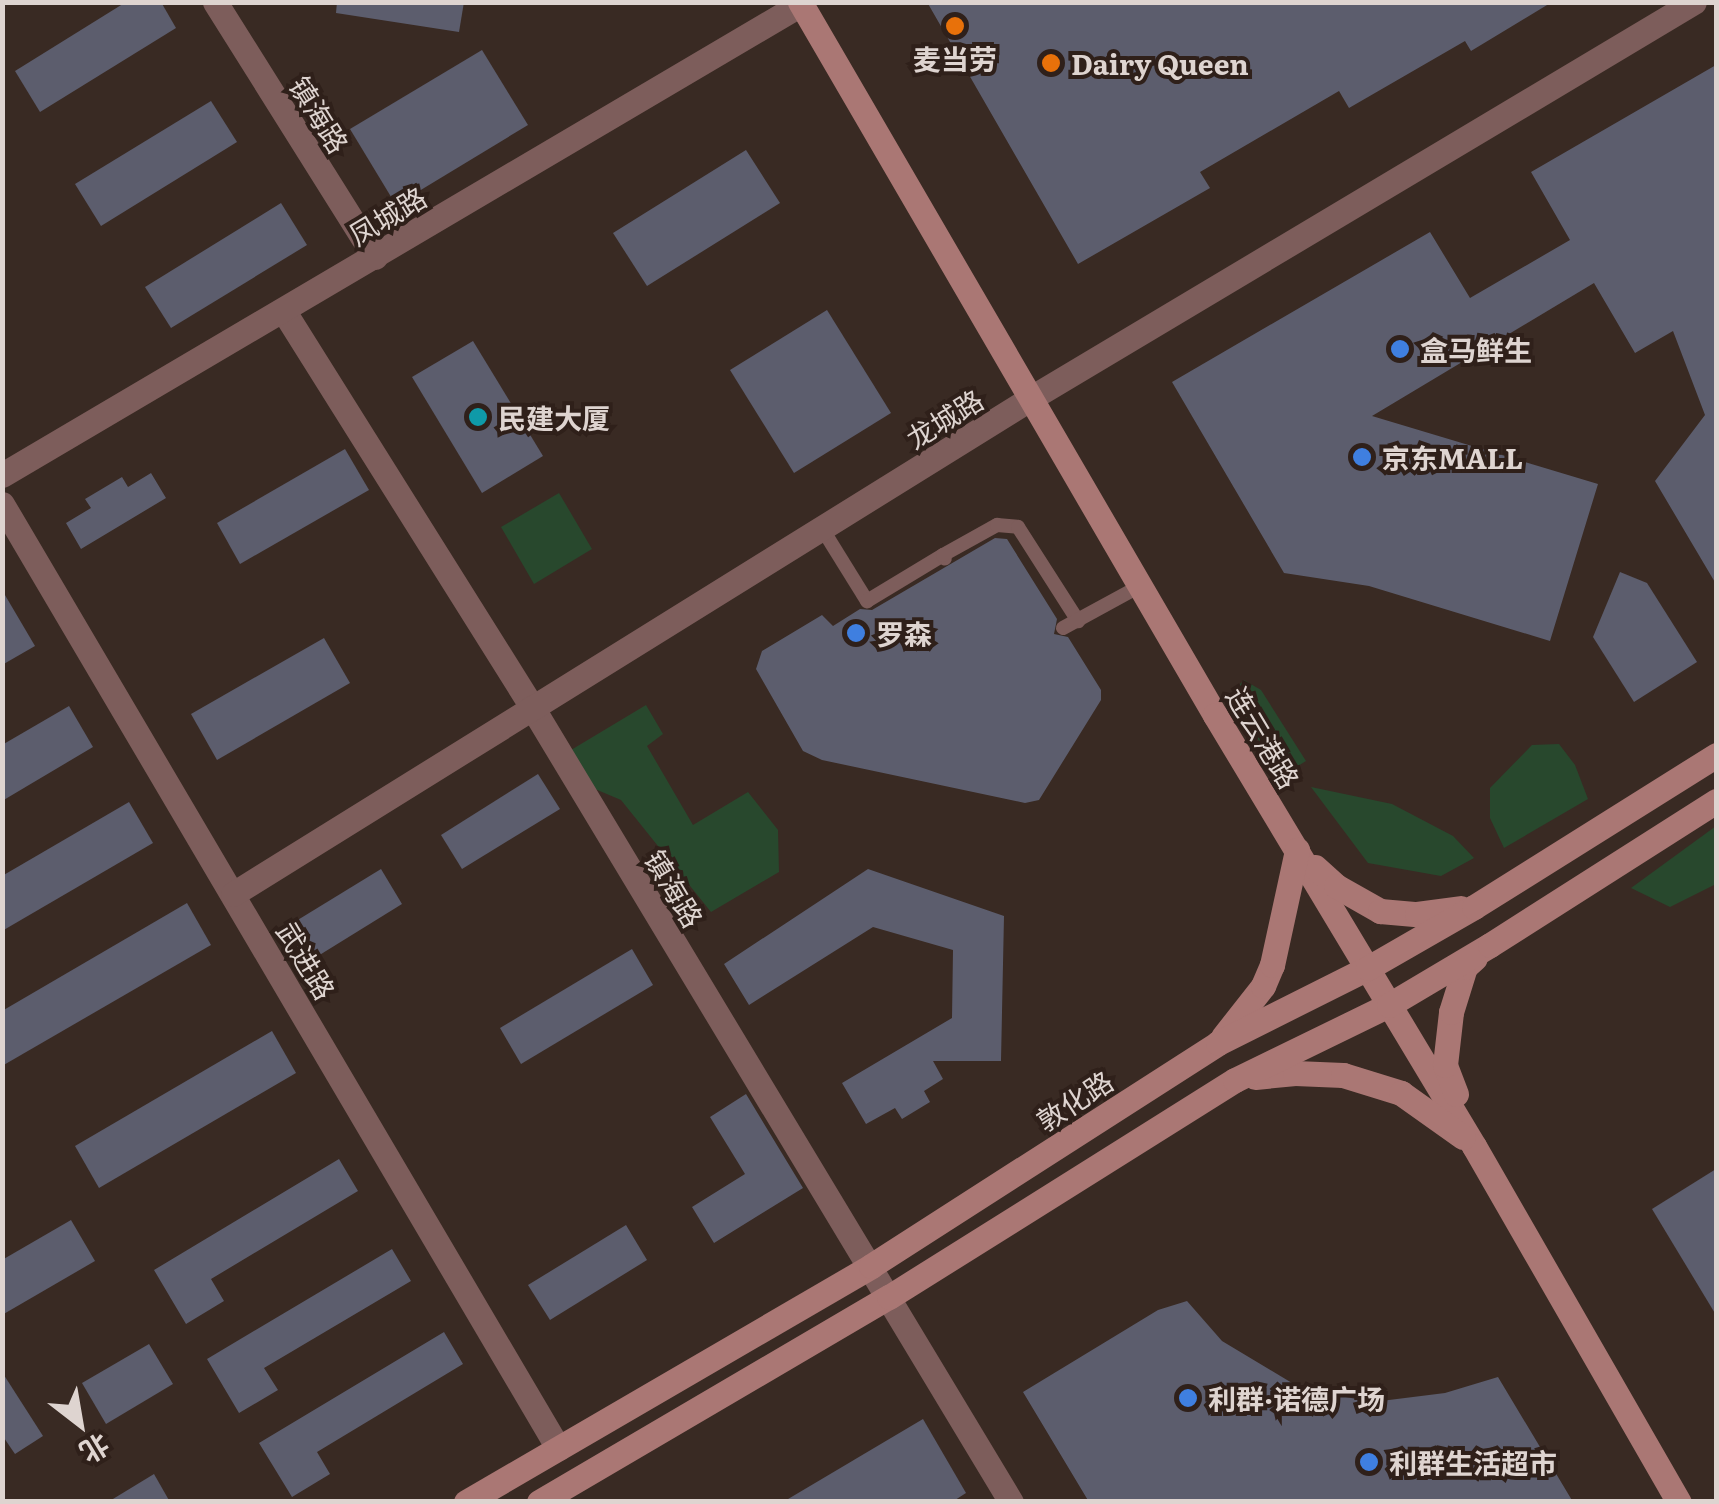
<!DOCTYPE html>
<html>
<head>
<meta charset="utf-8">
<style>
	body { margin:0 }
	#map { position:relative; width:1719px; height:1504px; overflow:hidden; background:#392a23; font-family:Literata,"Noto Sans SC",serif }
	div>[style] { position:absolute }
	[style*='--x'] { left:calc(var(--x)*1px); top:calc(var(--y)*1px); width:calc(var(--w)*1px); rotate:calc(var(--a)*1deg) }
	.green>* { inset:0; background:#28482d }
	.building>* { inset:0; background:#5c5d6d }
	.lane>* { height:14px; margin:-7px; padding:0 7px; transform-origin:7px; border-radius:7px; background:#7d5d5b }
	.street>* { height:25px; margin:-12.5px; padding:0 12.5px; transform-origin:12.5px; border-radius:12.5px; background:#7d5d5b }
	.secondary>* { height:25px; margin:-12.5px; padding:0 12.5px; transform-origin:12.5px; border-radius:12.5px; background:#aa7774 }
	.dots>* { width:28px; height:28px; translate:-50% -50%; box-sizing:border-box; border:5px solid #2f201a; border-radius:50% }
	span { translate:-50% -50%; white-space:nowrap; text-align:center; line-height:1.15; -webkit-text-stroke:8px #2f201a; paint-order:stroke }
	.poi-label { font-size:28px; color:#ded4d0; font-weight:700 }
	.left { translate:0 -50%; text-align:left }
	.street-label { font-size:28px; color:#ded4d0 }
	.frame { position:absolute; inset:0; border:5px solid #ded4d0; pointer-events:none }
	.north { position:absolute; left:30px; top:1374px; width:100px; height:100px; -webkit-text-stroke:8px #2f201a; paint-order:stroke; rotate:149deg; font-size:28px; font-weight:700; line-height:40px; text-align:center; color:#ded4d0 }
	.north::after { content:''; display:block; margin:auto; width:35px; height:45px; background:#ded4d0; clip-path:polygon(50% 0,100% 100%,50% 72%,0 100%) }
</style>
</head>
<body>
<div id="map">
	<div class="green">
		<div style="clip-path:polygon(559px 493px,592px 549px,534px 584px,501px 527px)"></div>
		<div style="clip-path:polygon(1244px 680px,1261px 690px,1306px 761px,1285px 774px,1226px 698px)"></div>
		<div style="clip-path:polygon(646px 705px,663px 734px,647px 746px,693px 825px,748px 792px,778px 830px,779px 872px,711px 912px,621px 800px,595px 789px,571px 750px)"></div>
		<div style="clip-path:polygon(1559px 744px,1575px 765px,1588px 799px,1504px 848px,1490px 818px,1490px 788px,1532px 745px)"></div>
		<div style="clip-path:polygon(1311px 787px,1392px 804px,1453px 836px,1474px 858px,1441px 876px,1368px 863px)"></div>
		<div style="clip-path:polygon(1716px 826px,1716px 884px,1670px 907px,1631px 888px)"></div>
	</div>
	<div class="building">
		<div style="clip-path:polygon(126px 2px,161px 2px,176px 28px,40px 112px,15px 71px)"></div>
		<div style="clip-path:polygon(337px 2px,464px 2px,459px 32px,336px 13px)"></div>
		<div style="clip-path:polygon(927px 2px,1552px 2px,1471px 51px,1465px 41px,1349px 108px,1339px 91px,1200px 172px,1210px 188px,1078px 264px)"></div>
		<div style="clip-path:polygon(482px 50px,528px 125px,396px 205px,350px 129px)"></div>
		<div style="clip-path:polygon(1716px 65px,1716px 584px,1655px 481px,1705px 415px,1673px 331px,1635px 353px,1594px 283px,1372px 416px,1598px 484px,1550px 641px,1369px 586px,1284px 573px,1172px 382px,1430px 232px,1470px 298px,1570px 240px,1531px 172px)"></div>
		<div style="clip-path:polygon(211px 101px,237px 142px,101px 226px,75px 184px)"></div>
		<div style="clip-path:polygon(746px 150px,780px 203px,647px 286px,613px 233px)"></div>
		<div style="clip-path:polygon(281px 203px,307px 245px,171px 328px,145px 287px)"></div>
		<div style="clip-path:polygon(827px 310px,891px 413px,794px 473px,730px 370px)"></div>
		<div style="clip-path:polygon(473px 341px,543px 456px,482px 493px,412px 377px)"></div>
		<div style="clip-path:polygon(345px 449px,369px 490px,240px 564px,217px 523px)"></div>
		<div style="clip-path:polygon(151px 473px,166px 498px,81px 549px,66px 523px,91px 508px,85px 499px,122px 477px,128px 487px)"></div>
		<div style="clip-path:polygon(995px 538px,1007px 539px,1057px 619px,1054px 634px,1068px 637px,1101px 690px,1101px 700px,1039px 800px,1025px 803px,822px 760px,803px 751px,756px 669px,762px 651px,822px 615px,833px 626px,860px 609px,872px 610px)"></div>
		<div style="clip-path:polygon(1620px 572px,1647px 583px,1697px 662px,1634px 702px,1593px 637px)"></div>
		<div style="clip-path:polygon(2px 590px,35px 646px,2px 665px)"></div>
		<div style="clip-path:polygon(324px 638px,350px 683px,217px 760px,191px 714px)"></div>
		<div style="clip-path:polygon(69px 706px,93px 747px,2px 801px,2px 745px)"></div>
		<div style="clip-path:polygon(538px 774px,560px 809px,462px 869px,441px 835px)"></div>
		<div style="clip-path:polygon(129px 802px,153px 843px,2px 931px,2px 876px)"></div>
		<div style="clip-path:polygon(381px 869px,402px 904px,305px 964px,283px 929px)"></div>
		<div style="clip-path:polygon(868px 869px,1004px 916px,1001px 1061px,933px 1061px,943px 1079px,924px 1091px,930px 1102px,902px 1119px,895px 1108px,866px 1124px,842px 1083px,952px 1018px,953px 950px,873px 927px,749px 1005px,724px 964px)"></div>
		<div style="clip-path:polygon(187px 903px,211px 945px,2px 1066px,2px 1011px)"></div>
		<div style="clip-path:polygon(632px 949px,653px 985px,521px 1064px,500px 1028px)"></div>
		<div style="clip-path:polygon(272px 1031px,296px 1073px,99px 1188px,75px 1146px)"></div>
		<div style="clip-path:polygon(746px 1094px,803px 1188px,714px 1243px,692px 1207px,745px 1174px,710px 1117px)"></div>
		<div style="clip-path:polygon(339px 1159px,358px 1191px,211px 1279px,224px 1301px,186px 1324px,154px 1270px)"></div>
		<div style="clip-path:polygon(1716px 1169px,1716px 1315px,1652px 1209px)"></div>
		<div style="clip-path:polygon(71px 1220px,95px 1261px,2px 1315px,2px 1260px)"></div>
		<div style="clip-path:polygon(626px 1225px,647px 1260px,550px 1320px,528px 1285px)"></div>
		<div style="clip-path:polygon(392px 1249px,411px 1281px,264px 1368px,278px 1390px,239px 1413px,207px 1359px)"></div>
		<div style="clip-path:polygon(1187px 1301px,1222px 1341px,1302px 1389px,1373px 1402px,1445px 1393px,1498px 1377px,1573px 1502px,1089px 1502px,1023px 1392px,1158px 1310px)"></div>
		<div style="clip-path:polygon(444px 1332px,463px 1364px,317px 1452px,330px 1474px,292px 1497px,259px 1443px)"></div>
		<div style="clip-path:polygon(149px 1344px,173px 1384px,106px 1424px,82px 1383px)"></div>
		<div style="clip-path:polygon(2px 1372px,43px 1436px,15px 1454px,2px 1435px)"></div>
		<div style="clip-path:polygon(923px 1419px,966px 1493px,952px 1502px,783px 1502px)"></div>
		<div style="clip-path:polygon(154px 1474px,170px 1502px,108px 1502px)"></div>
	</div>
	<div class="lane">
		<div style="--x:823;--y:530;--w:84;--a:58.2"></div>
		<div style="--x:867;--y:601;--w:89;--a:-31.2"></div>
		<div style="--x:943;--y:555;--w:4;--a:63"></div>
		<div style="--x:943;--y:555;--w:62;--a:-29.1"></div>
		<div style="--x:997;--y:525;--w:21;--a:5"></div>
		<div style="--x:1018;--y:527;--w:112;--a:57.4"></div>
		<div style="--x:1063;--y:628;--w:88;--a:-28.6"></div>
	</div>
	<div class="street">
		<div style="--x:215;--y:2;--w:301;--a:57.9"></div>
		<div style="--x:283;--y:310;--w:469;--a:57.9"></div>
		<div style="--x:532;--y:707;--w:928;--a:58.93"></div>
		<div style="--x:2;--y:475;--w:927;--a:-30.52"></div>
		<div style="--x:2;--y:504;--w:1096;--a:59.5"></div>
		<div style="--x:233;--y:894;--w:940;--a:-31.86"></div>
		<div style="--x:1031;--y:398;--w:772;--a:-30.85"></div>
	</div>
	<div class="secondary">
		<div style="--x:800;--y:2;--w:825;--a:59.8"></div>
		<div style="--x:1215;--y:715;--w:503;--a:59"></div>
		<div style="--x:1474;--y:1146;--w:411;--a:60.1"></div>
		<div style="--x:1315;--y:867;--w:28;--a:42"></div>
		<div style="--x:1336;--y:886;--w:51;--a:29.6"></div>
		<div style="--x:1380;--y:911;--w:37;--a:5"></div>
		<div style="--x:1417;--y:914;--w:44;--a:-7.8"></div>
		<div style="--x:1223;--y:1037;--w:65;--a:-51.9"></div>
		<div style="--x:1263;--y:986;--w:23;--a:-67"></div>
		<div style="--x:1272;--y:965;--w:118;--a:-77.7"></div>
		<div style="--x:1255;--y:1077;--w:40;--a:-5.7"></div>
		<div style="--x:1295;--y:1073;--w:48;--a:2.4"></div>
		<div style="--x:1343;--y:1075;--w:61;--a:17.2"></div>
		<div style="--x:1401;--y:1093;--w:76;--a:35.4"></div>
		<div style="--x:1456;--y:1094;--w:31;--a:-111"></div>
		<div style="--x:1445;--y:1065;--w:53;--a:-83.5"></div>
		<div style="--x:1451;--y:1012;--w:47;--a:-72.7"></div>
		<div style="--x:1465;--y:967;--w:13;--a:-42"></div>
		<div style="--x:466;--y:1502;--w:469;--a:-30.2"></div>
		<div style="--x:871;--y:1266;--w:412;--a:-32.7"></div>
		<div style="--x:1218;--y:1043;--w:168;--a:-26.6"></div>
		<div style="--x:1368;--y:968;--w:122;--a:-29.9"></div>
		<div style="--x:1474;--y:907;--w:286;--a:-32.1"></div>
		<div style="--x:539;--y:1502;--w:406;--a:-30.4"></div>
		<div style="--x:889;--y:1297;--w:408;--a:-32.1"></div>
		<div style="--x:1235;--y:1080;--w:171;--a:-26"></div>
		<div style="--x:1389;--y:1005;--w:117;--a:-30.7"></div>
		<div style="--x:1490;--y:945;--w:268;--a:-32.5"></div>
	</div>
	<div class="dots">
		<div style="left:955px;top:26px;background:#e8710a"></div>
		<div style="left:1051px;top:63px;background:#e8710a"></div>
		<div style="left:1400px;top:349px;background:#3f7fe0"></div>
		<div style="left:478px;top:417px;background:#0f9aa8"></div>
		<div style="left:1362px;top:457px;background:#3f7fe0"></div>
		<div style="left:856px;top:633px;background:#3f7fe0"></div>
		<div style="left:1188px;top:1398px;background:#3f7fe0"></div>
		<div style="left:1369px;top:1462px;background:#3f7fe0"></div>
	</div>
	<div class="poi-label">
		<span style="left:955px;top:58px">麦当劳</span>
		<span class="left" style="left:1071px;top:63px">Dairy Queen</span>
		<span class="left" style="left:1420px;top:349px">盒马鲜生</span>
		<span class="left" style="left:498px;top:417px">民建大厦</span>
		<span class="left" style="left:1382px;top:457px">京东MALL</span>
		<span class="left" style="left:876px;top:633px">罗森</span>
		<span class="left" style="left:1208px;top:1398px">利群·诺德广场</span>
		<span class="left" style="left:1389px;top:1462px">利群生活超市</span>
	</div>
	<div class="street-label">
		<span style="left:320px;top:114px;rotate:58deg">镇海路</span>
		<span style="left:387px;top:215px;rotate:-31deg">凤城路</span>
		<span style="left:944px;top:418px;rotate:-32deg">龙城路</span>
		<span style="left:1264px;top:737px;rotate:59deg">连云港路</span>
		<span style="left:675px;top:888px;rotate:59deg">镇海路</span>
		<span style="left:307px;top:960px;rotate:59deg">武进路</span>
		<span style="left:1074px;top:1100px;rotate:-33deg">敦化路</span>
	</div>
	<div class="frame"></div>
	<div class="north">北</div>
</div>
</body>
</html>
